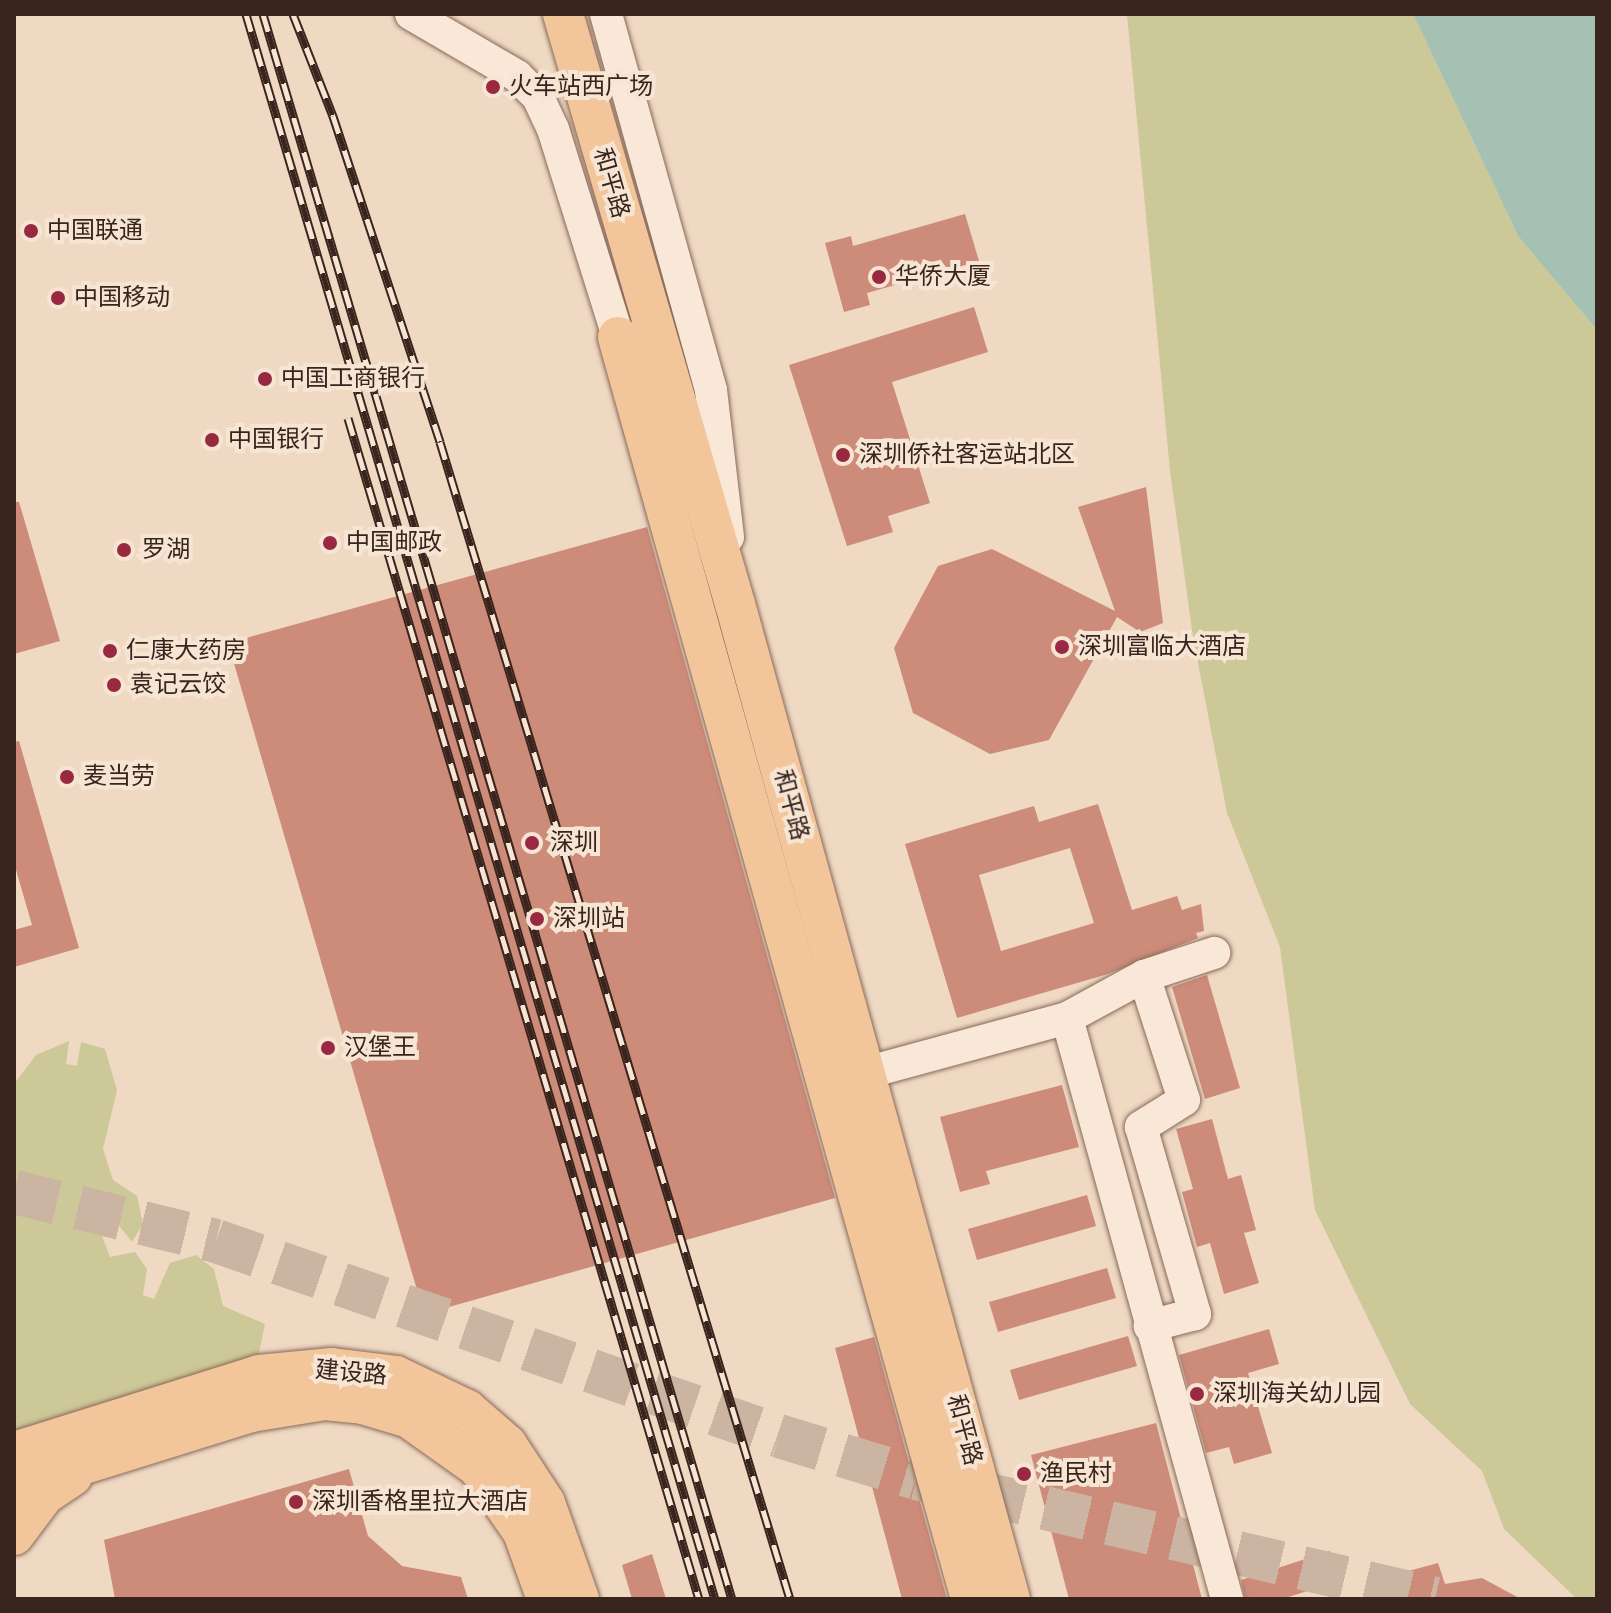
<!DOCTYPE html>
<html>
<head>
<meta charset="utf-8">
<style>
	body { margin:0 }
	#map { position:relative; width:1611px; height:1613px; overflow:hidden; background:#efd9c3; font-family:"Roboto Serif","Noto Sans SC",serif }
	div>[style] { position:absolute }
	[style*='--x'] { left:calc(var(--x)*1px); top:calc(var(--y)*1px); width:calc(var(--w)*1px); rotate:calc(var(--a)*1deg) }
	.green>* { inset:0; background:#cdc897 }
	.water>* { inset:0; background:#a5c1b3 }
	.building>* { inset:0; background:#cd8b79 }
	.highway-tunnel>* { height:44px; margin-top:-22px; transform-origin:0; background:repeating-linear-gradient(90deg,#cbb5a2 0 44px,transparent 0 66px) }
	.roads { filter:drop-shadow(0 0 2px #89695a) drop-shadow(0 0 2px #89695a) }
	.minor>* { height:32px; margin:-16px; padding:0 16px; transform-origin:16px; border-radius:16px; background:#f9e8d7 }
	.major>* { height:40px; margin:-20px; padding:0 20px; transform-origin:20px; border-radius:20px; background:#f2c59b }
	.rail>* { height:9px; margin-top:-4.5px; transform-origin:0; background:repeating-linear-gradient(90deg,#f6e5d3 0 18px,#39251e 0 36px); box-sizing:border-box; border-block:2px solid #39251e }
	.dots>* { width:22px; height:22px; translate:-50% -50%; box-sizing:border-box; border:4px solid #f6e5d3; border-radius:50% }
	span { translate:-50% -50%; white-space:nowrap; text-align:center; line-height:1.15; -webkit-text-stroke:8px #f6e5d3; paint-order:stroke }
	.poi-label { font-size:24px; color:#39251e }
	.left { translate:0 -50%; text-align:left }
	.street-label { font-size:24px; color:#39251e }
	.frame { position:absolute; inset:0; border:16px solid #39251e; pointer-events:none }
</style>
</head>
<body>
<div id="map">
	<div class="green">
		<div style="clip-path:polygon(1127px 14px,1413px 14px,1518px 236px,1597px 330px,1597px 1599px,1577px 1599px,1504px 1529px,1482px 1471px,1410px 1404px,1315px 1210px,1280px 947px,1227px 813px,1193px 637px,1170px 471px)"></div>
		<div style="clip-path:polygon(69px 1041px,66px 1064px,77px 1066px,81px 1042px,105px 1049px,117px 1090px,103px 1149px,113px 1180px,137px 1196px,143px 1224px,132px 1242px,117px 1223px,102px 1236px,110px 1257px,135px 1252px,147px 1269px,143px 1295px,154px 1299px,170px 1263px,196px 1255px,214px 1269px,223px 1306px,265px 1324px,258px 1357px,14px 1435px,14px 1084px,36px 1055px)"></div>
	</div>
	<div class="water">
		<div style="clip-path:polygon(1413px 14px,1597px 14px,1597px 330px,1518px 236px)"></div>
	</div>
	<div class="building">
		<div style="clip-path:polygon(965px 214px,979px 261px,867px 293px,870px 305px,844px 312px,825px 243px,851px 236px,853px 246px)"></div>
		<div style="clip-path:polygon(974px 307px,988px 352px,892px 382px,930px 503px,888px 516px,893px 532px,847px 546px,789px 365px)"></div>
		<div style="clip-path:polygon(1146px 487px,1163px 623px,1140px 632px,1117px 617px,1049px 740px,990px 754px,913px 713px,894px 648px,938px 566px,992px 549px,1115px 611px,1078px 507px)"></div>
		<div style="clip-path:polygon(14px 502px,19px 502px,60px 641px,14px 654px)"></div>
		<div style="clip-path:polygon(647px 527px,835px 1198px,424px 1314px,228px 643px)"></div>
		<div style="clip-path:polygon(19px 741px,79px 948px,14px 967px,14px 930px,32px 925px,14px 863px,14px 742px)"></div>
		<div style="clip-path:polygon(evenodd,1098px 804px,1132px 910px,1177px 896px,1182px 910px,1201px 904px,1204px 931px,1196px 933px,1198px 938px,1108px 974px,957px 1018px,905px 844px,1034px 806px,1039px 822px,1098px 804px,1070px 848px,1094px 923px,1001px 951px,979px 875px,1070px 848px)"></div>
		<div style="clip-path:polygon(1207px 975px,1240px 1088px,1205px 1099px,1172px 987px)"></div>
		<div style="clip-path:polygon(1062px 1085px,1079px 1147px,986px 1171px,990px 1184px,960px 1192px,940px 1117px)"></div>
		<div style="clip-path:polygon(1212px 1119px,1228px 1179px,1241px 1175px,1256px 1230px,1244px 1233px,1259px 1283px,1224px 1294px,1210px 1243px,1197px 1247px,1182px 1192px,1193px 1189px,1176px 1129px)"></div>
		<div style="clip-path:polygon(1087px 1195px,1096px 1226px,977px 1260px,968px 1229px)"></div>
		<div style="clip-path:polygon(1107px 1268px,1116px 1298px,998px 1332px,989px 1302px)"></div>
		<div style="clip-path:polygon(1269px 1329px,1279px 1364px,1248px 1373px,1272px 1453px,1234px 1464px,1229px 1447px,1206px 1453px,1179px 1355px)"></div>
		<div style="clip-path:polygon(1128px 1336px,1137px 1366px,1019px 1400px,1010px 1370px)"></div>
		<div style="clip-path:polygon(874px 1337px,947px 1599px,902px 1599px,835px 1348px)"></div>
		<div style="clip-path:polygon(1156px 1423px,1202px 1599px,1069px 1599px,1031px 1455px)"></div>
		<div style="clip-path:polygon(349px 1469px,368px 1536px,402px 1566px,461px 1577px,468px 1599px,115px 1599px,104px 1540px)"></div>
		<div style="clip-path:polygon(1330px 1551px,1339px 1581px,1282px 1599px,1245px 1599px,1241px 1580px)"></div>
		<div style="clip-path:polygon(652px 1554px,666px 1599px,632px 1599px,622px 1565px)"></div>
		<div style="clip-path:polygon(1438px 1563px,1445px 1584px,1482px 1578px,1521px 1599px,1397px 1599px,1390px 1576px)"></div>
	</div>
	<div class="highway-tunnel">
		<div style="--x:14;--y:1192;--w:208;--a:13.6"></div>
		<div style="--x:216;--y:1241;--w:596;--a:19.1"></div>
		<div style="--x:779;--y:1436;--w:143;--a:17"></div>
		<div style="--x:916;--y:1478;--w:533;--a:13.12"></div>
	</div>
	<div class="roads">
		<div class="minor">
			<div style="--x:411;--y:14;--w:123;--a:30.3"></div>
			<div style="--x:517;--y:76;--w:30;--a:45"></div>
			<div style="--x:538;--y:97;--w:35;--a:65"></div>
			<div style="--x:553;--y:129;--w:218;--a:72.6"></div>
			<div style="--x:606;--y:14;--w:390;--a:74.4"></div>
			<div style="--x:711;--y:390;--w:148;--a:83.4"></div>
			<div style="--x:1144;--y:976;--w:130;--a:72.1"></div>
			<div style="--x:1184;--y:1100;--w:51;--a:147.9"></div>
			<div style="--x:1141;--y:1127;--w:195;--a:73.9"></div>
			<div style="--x:1195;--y:1314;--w:47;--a:165.1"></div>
			<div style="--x:1067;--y:1018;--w:603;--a:74.6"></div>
			<div style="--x:865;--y:1073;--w:209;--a:-15.2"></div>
			<div style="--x:1067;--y:1018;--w:88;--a:-28.6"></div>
			<div style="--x:1144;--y:976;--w:74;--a:-18.2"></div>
		</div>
		<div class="major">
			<div style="--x:563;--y:14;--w:615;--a:73.75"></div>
			<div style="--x:735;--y:604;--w:1032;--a:74.55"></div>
			<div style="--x:618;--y:337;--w:1310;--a:74.37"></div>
			<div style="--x:14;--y:1452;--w:257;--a:-17.4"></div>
			<div style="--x:259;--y:1375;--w:73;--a:-5.5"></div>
			<div style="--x:332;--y:1368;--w:64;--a:7.1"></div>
			<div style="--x:396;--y:1376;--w:79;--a:25.6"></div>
			<div style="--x:467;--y:1410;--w:53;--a:41.2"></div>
			<div style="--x:507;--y:1445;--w:69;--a:56.8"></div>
			<div style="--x:545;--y:1503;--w:102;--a:70.5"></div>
			<div style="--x:14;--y:1486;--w:248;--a:-17.3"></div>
			<div style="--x:251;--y:1412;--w:75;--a:-9.2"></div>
			<div style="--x:325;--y:1400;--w:38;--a:6"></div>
			<div style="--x:363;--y:1404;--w:48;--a:16.9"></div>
			<div style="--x:409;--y:1418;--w:85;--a:35.4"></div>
			<div style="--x:478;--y:1467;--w:79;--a:55.3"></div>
			<div style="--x:523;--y:1532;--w:71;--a:70.3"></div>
			<div style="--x:14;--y:1535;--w:50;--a:-53.1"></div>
			<div style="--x:44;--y:1495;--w:34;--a:-34"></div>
		</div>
	</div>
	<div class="rail">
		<div style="--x:246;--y:14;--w:1653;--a:73.52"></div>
		<div style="--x:263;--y:14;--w:1653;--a:73.52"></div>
		<div style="--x:293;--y:14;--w:110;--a:68.6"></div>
		<div style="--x:333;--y:116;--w:343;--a:71.8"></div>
		<div style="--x:440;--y:442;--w:1209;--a:73.17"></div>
		<div style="--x:348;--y:418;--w:1232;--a:73.45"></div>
	</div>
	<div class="dots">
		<div style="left:493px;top:87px;background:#992940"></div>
		<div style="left:31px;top:231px;background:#992940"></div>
		<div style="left:879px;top:277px;background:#992940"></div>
		<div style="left:58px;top:298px;background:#992940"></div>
		<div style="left:265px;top:379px;background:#992940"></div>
		<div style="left:212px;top:440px;background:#992940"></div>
		<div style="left:843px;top:455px;background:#992940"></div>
		<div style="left:330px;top:543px;background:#992940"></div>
		<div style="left:124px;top:550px;background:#992940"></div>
		<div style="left:1062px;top:647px;background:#992940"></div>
		<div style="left:110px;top:651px;background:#992940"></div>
		<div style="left:114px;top:685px;background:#992940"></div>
		<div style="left:67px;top:777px;background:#992940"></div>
		<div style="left:532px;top:843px;background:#992940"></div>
		<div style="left:537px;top:919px;background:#992940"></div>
		<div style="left:328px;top:1048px;background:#992940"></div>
		<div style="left:1197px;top:1394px;background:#992940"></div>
		<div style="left:1024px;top:1474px;background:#992940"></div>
		<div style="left:296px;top:1502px;background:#992940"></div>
	</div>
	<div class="poi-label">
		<span class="left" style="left:509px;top:87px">火车站西广场</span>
		<span class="left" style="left:47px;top:231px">中国联通</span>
		<span class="left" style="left:895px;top:277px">华侨大厦</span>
		<span class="left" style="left:74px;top:298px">中国移动</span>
		<span class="left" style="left:281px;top:379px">中国工商银行</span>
		<span class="left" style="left:228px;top:440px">中国银行</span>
		<span class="left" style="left:859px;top:455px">深圳侨社客运站北区</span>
		<span class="left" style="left:346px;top:543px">中国邮政</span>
		<span class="left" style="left:142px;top:550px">罗湖</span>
		<span class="left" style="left:1078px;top:647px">深圳富临大酒店</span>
		<span class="left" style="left:126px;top:651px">仁康大药房</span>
		<span class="left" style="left:130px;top:685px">袁记云饺</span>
		<span class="left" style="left:83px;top:777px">麦当劳</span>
		<span class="left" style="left:550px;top:843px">深圳</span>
		<span class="left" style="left:553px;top:919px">深圳站</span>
		<span class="left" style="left:344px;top:1048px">汉堡王</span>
		<span class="left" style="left:1213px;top:1394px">深圳海关幼儿园</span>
		<span class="left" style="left:1040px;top:1474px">渔民村</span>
		<span class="left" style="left:312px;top:1502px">深圳香格里拉大酒店</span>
	</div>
	<div class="street-label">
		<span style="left:611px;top:183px;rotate:74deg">和平路</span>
		<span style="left:791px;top:805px;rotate:75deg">和平路</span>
		<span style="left:351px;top:1373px;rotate:5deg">建设路</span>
		<span style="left:964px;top:1430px;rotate:75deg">和平路</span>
	</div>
	<div class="frame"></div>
</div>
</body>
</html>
